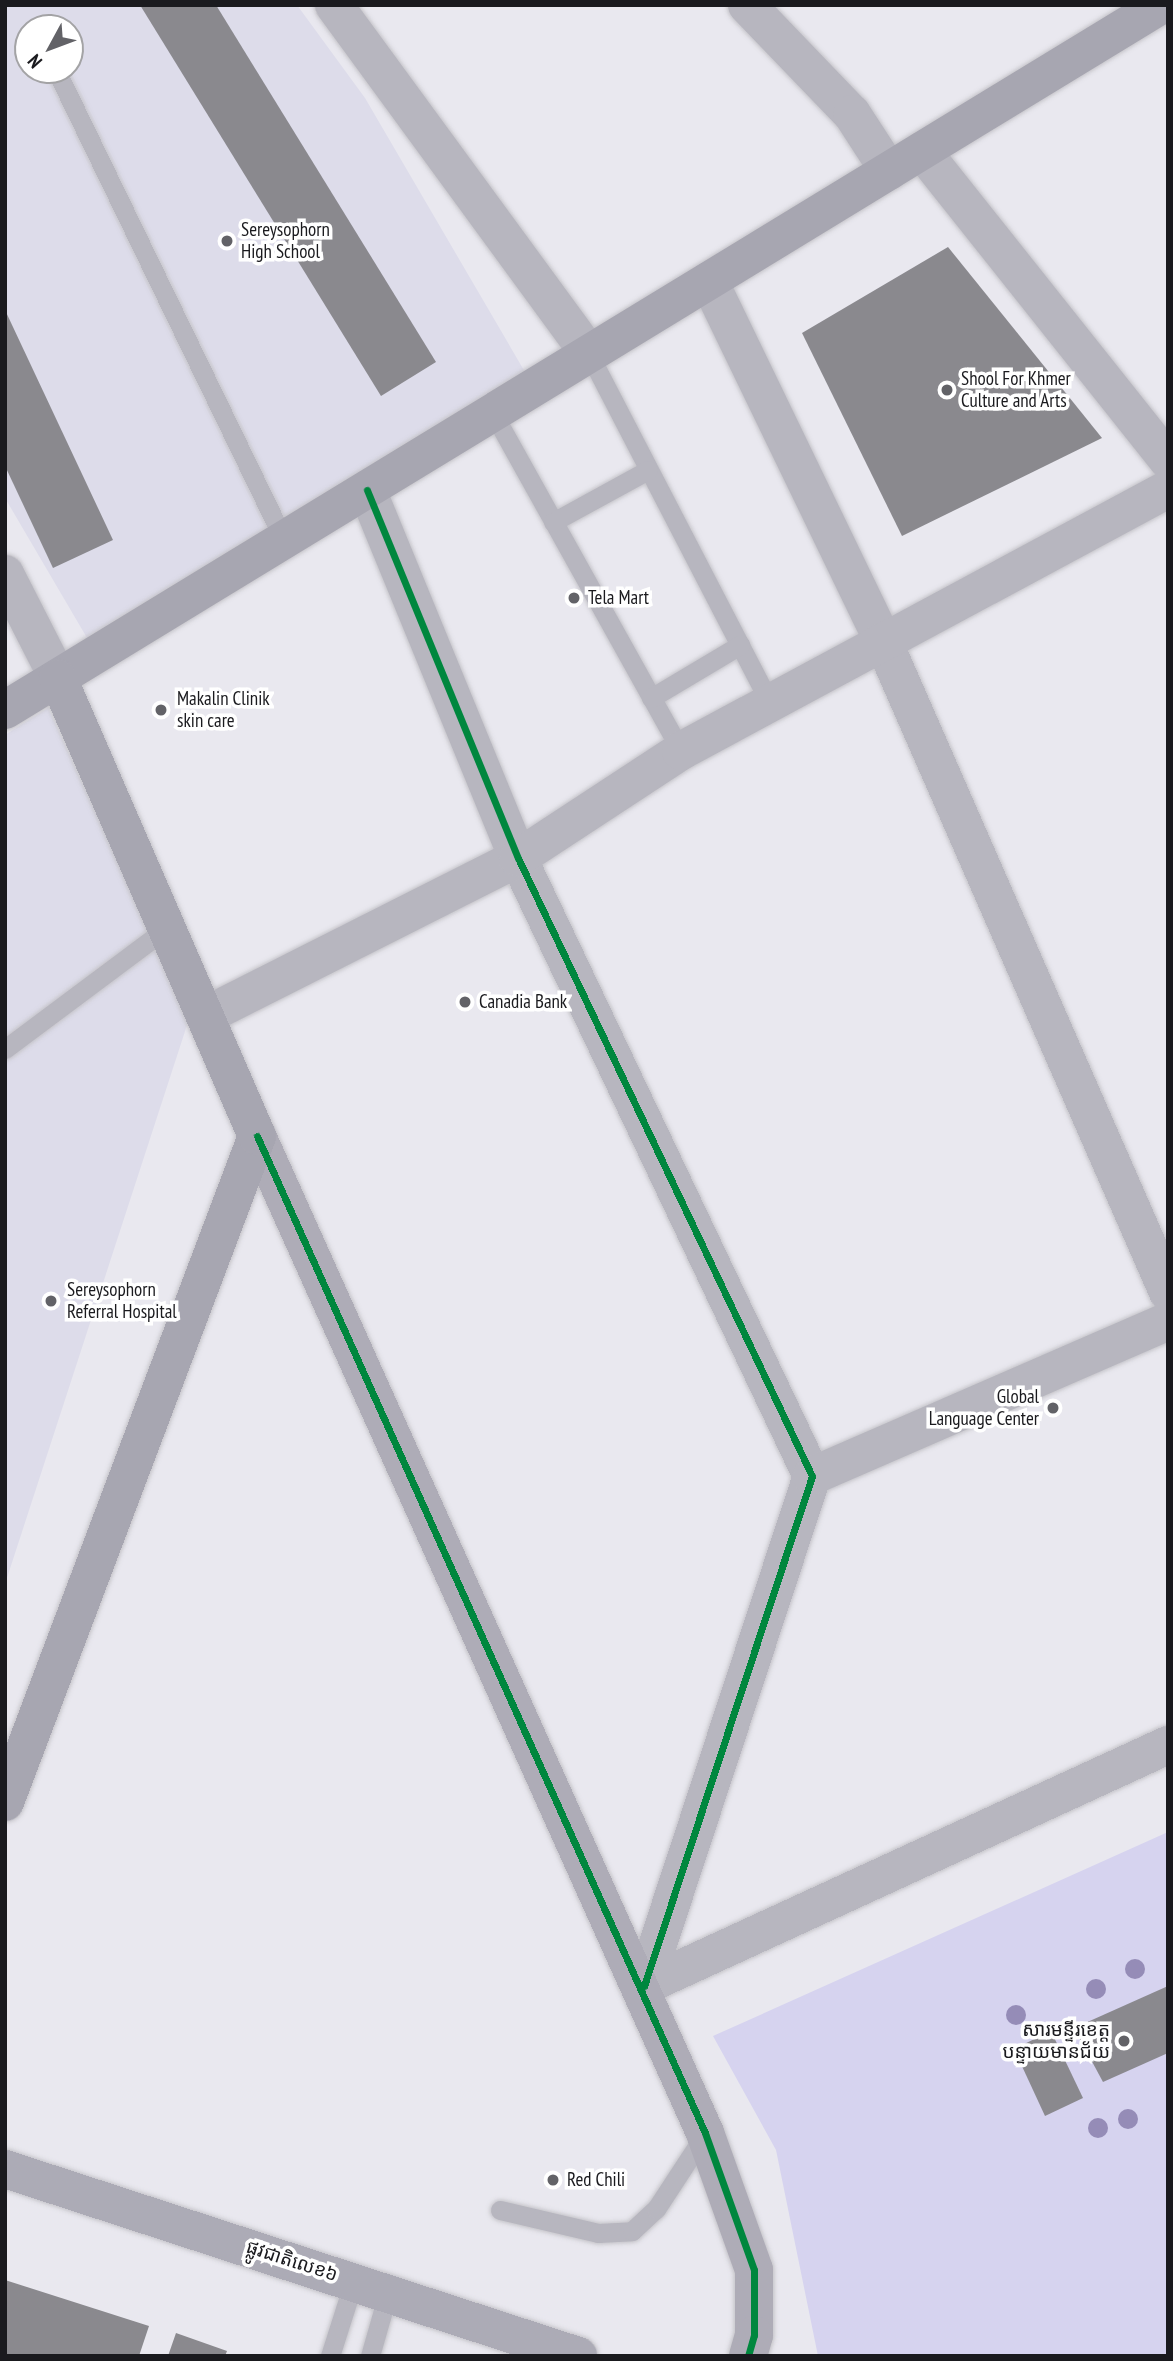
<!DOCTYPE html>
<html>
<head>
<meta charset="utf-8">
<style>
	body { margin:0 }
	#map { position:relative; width:1173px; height:2361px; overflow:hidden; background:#e9e8ef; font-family:"PT Sans Narrow","Noto Sans Khmer",sans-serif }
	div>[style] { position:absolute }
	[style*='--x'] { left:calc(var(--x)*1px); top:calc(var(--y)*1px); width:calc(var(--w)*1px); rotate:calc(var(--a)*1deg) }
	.built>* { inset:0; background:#dddcea }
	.green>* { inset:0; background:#d6d3ef }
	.building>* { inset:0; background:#8a898e }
	.roads { filter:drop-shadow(0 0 2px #c5c4c9) drop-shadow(0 0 2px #c5c4c9) }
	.lane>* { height:19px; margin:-9.5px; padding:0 9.5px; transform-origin:9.5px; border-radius:9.5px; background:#b7b6bf }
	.street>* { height:38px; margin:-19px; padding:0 19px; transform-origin:19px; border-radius:19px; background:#b7b6bf }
	.secondary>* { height:38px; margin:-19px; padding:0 19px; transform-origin:19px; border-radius:19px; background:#aeacb7 }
	.primary>* { height:38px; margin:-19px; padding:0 19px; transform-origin:19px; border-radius:19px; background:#a7a6b1 }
	.highway>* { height:38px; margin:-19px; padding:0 19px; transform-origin:19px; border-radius:19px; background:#acabb6 }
	.cycleway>* { height:7px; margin:-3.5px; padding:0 3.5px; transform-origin:3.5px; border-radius:3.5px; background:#00873e }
	.trees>* { width:20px; height:20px; margin:-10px; border-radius:50%; background:#958cb7 }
	.dots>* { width:19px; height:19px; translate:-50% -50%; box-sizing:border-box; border:4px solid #fff; border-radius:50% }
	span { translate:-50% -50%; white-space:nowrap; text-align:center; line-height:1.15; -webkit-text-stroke:7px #fff; paint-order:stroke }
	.poi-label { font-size:19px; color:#1a1a1e }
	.left { translate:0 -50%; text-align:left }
	.right { translate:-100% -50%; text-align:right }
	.street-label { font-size:19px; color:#1a1a1e }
	.frame { position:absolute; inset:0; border:7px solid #1a1a1e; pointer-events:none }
	.north { position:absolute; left:14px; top:14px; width:70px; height:70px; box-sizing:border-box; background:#fff; border:2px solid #a3a3a5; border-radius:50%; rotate:229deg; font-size:19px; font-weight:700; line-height:28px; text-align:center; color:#1a1a1e }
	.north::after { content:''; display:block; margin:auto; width:24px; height:32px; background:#626267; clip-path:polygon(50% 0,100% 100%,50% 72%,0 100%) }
</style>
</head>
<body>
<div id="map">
	<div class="built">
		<div style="clip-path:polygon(evenodd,5px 5px,297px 5px,365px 98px,532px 384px,90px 643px,5px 498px,5px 5px,28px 28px,70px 28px,70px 70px,28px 70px,28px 28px)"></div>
		<div style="clip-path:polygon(48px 708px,189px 1019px,5px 1584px,5px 735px)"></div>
	</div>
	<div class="green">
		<div style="clip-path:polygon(1168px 1832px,1168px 2356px,818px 2356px,776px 2150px,713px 2036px)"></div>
	</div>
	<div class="building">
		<div style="clip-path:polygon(140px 5px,216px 5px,436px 362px,381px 396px)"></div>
		<div style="clip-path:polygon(948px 247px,1102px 438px,902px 536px,802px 333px)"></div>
		<div style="clip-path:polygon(5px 310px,113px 540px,53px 568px,5px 466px)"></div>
		<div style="clip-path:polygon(1168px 1986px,1168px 2053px,1103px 2082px,1074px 2028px)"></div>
		<div style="clip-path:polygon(1051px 2031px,1083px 2098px,1045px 2116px,1014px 2049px)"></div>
		<div style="clip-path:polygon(5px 2280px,149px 2326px,139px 2356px,5px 2356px)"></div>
		<div style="clip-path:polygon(176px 2333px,227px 2351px,225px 2356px,168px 2356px)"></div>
	</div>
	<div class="roads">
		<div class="lane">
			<div style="--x:56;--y:70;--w:522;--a:64.12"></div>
			<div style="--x:589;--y:354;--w:393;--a:62.6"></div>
			<div style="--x:493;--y:413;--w:387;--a:60.9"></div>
			<div style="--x:553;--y:522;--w:108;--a:-28.7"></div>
			<div style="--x:651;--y:698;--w:104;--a:-30.8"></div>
			<div style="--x:5;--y:1049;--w:202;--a:-36.8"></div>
			<div style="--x:500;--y:2210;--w:101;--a:13.2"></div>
			<div style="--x:598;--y:2233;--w:34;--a:-3"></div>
			<div style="--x:632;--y:2231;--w:33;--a:-43"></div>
			<div style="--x:656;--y:2209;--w:90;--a:-56.8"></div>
			<div style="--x:330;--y:2356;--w:79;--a:-72.3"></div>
			<div style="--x:370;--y:2356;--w:66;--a:-74.1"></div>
		</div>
		<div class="street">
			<div style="--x:334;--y:5;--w:432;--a:53.8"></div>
			<div style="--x:747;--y:5;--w:151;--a:46.1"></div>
			<div style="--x:852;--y:114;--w:68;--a:57"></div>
			<div style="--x:922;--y:151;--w:395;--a:51.5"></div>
			<div style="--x:709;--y:281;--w:400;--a:64.2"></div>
			<div style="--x:883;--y:641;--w:711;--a:66.36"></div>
			<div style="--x:367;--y:490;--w:398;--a:67.7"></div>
			<div style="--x:518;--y:858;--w:684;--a:64.56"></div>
			<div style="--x:812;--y:1476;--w:537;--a:108.23"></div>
			<div style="--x:5;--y:574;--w:117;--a:63"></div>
			<div style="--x:205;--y:1016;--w:351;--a:-26.8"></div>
			<div style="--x:518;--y:858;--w:195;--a:-33.3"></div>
			<div style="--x:681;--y:751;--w:553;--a:-28.28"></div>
			<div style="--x:812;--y:1476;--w:388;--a:-23.5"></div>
			<div style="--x:644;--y:1986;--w:577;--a:-24.7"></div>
		</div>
		<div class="secondary">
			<div style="--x:257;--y:1136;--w:1093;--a:65.8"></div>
			<div style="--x:705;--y:2133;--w:145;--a:70.3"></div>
			<div style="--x:754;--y:2270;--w:65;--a:90"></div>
			<div style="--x:754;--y:2335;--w:22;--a:106"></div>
		</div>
		<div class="primary">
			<div style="--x:5;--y:710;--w:1354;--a:-31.38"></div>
			<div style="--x:5;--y:1802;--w:712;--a:-69.27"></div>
			<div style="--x:257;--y:1136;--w:499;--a:-113.5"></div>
		</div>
		<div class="highway">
			<div style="--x:5;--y:2169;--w:603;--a:18.07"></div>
		</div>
	</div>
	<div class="cycleway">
		<div style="--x:367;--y:490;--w:398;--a:67.7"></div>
		<div style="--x:518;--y:858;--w:684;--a:64.56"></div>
		<div style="--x:812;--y:1476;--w:537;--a:108.23"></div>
		<div style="--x:257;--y:1136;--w:1093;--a:65.8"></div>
		<div style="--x:705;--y:2133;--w:145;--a:70.3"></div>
		<div style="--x:754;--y:2270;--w:65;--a:90"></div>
		<div style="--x:754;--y:2335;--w:22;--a:106"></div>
	</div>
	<div class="trees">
		<div style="left:1135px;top:1969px"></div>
		<div style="left:1096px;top:1989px"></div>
		<div style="left:1016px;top:2015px"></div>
		<div style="left:1128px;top:2119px"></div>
		<div style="left:1098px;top:2128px"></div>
	</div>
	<div class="dots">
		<div style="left:227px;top:241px;background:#626267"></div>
		<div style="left:947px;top:390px;background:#626267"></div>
		<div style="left:574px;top:598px;background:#626267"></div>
		<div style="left:161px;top:710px;background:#626267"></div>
		<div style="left:465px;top:1002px;background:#626267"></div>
		<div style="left:51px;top:1301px;background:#626267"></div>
		<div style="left:1053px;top:1408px;background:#626267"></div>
		<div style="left:1124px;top:2041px;background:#626267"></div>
		<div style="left:553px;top:2180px;background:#626267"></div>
	</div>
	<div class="poi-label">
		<span class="left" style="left:241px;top:241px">Sereysophorn<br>High School</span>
		<span class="left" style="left:961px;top:390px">Shool For Khmer<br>Culture and Arts</span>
		<span class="left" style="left:588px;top:598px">Tela Mart</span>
		<span class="left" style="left:177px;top:710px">Makalin Clinik<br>skin care</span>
		<span class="left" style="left:479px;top:1002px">Canadia Bank</span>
		<span class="left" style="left:67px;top:1301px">Sereysophorn<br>Referral Hospital</span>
		<span class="right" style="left:1039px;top:1408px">Global<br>Language Center</span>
		<span class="right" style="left:1110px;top:2041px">សារមន្ទីរខេត្ត<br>បន្ទាយមានជ័យ</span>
		<span class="left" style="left:567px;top:2180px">Red Chili</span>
	</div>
	<div class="street-label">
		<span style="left:292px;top:2261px;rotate:18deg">ផ្លូវជាតិលេខ៦</span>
	</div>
	<div class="frame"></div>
	<div class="north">N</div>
</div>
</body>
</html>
